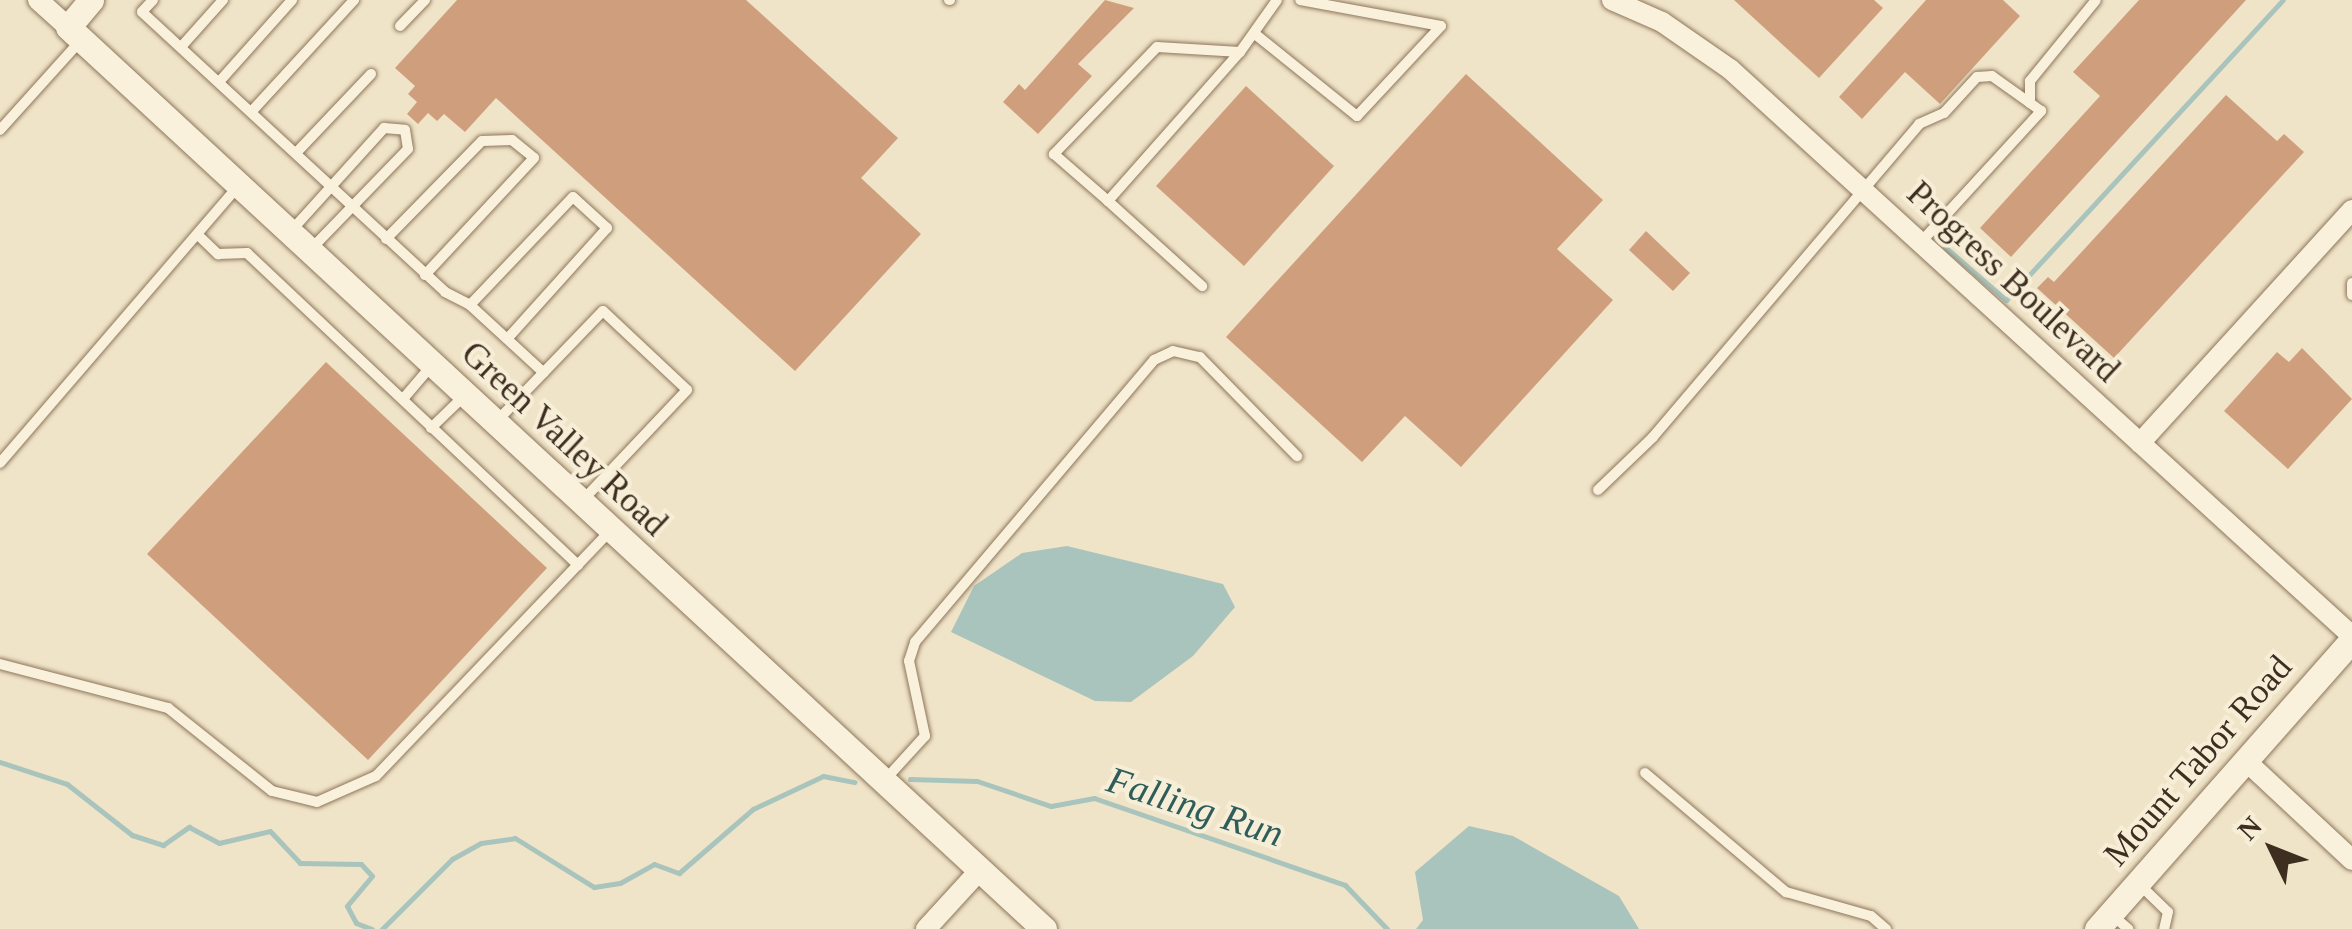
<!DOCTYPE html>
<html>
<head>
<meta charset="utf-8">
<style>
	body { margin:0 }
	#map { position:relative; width:2352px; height:929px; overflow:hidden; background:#f0e4c8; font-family:"Times New Roman",serif }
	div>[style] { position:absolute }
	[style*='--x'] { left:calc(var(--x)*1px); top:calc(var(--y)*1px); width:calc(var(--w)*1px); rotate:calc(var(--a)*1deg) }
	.water>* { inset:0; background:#a9c4bc }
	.stream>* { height:5px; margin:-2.5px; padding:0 2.5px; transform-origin:2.5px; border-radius:2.5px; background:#a9c4bc }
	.building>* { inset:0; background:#cf9f7d }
	.roads { filter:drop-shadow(0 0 2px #8d765c) drop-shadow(0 0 2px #8d765c) }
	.service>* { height:10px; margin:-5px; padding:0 5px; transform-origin:5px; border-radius:5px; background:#faf1dc }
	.minor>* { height:20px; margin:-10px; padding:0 10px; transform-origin:10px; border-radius:10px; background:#faf1dc }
	.tertiary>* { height:25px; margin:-12.5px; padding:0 12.5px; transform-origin:12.5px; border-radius:12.5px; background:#faf1dc }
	span { translate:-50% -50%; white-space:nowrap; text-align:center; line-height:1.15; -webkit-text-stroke:8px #f7eed8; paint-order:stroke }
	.street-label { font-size:35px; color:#3d2e20 }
	.water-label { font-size:38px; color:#2f5d5a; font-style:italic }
	.north { position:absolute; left:2222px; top:799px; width:100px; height:100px; -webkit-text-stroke:8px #f7eed8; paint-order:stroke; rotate:313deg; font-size:28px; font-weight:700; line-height:40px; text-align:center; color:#3d2e20 }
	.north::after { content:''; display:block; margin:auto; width:35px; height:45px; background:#3d2e20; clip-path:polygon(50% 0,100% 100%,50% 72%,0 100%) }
</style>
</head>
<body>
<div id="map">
	<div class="water">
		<div style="clip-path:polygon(1067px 546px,1223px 584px,1235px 607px,1193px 656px,1131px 702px,1095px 701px,951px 632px,974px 586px,1022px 553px)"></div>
		<div style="clip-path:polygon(1469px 826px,1513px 836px,1619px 896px,1639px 929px,1416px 929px,1423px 920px,1415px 872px)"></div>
	</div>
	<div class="stream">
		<div style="--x:1945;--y:247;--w:81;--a:41"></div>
		<div style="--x:2006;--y:300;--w:408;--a:-47.3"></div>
		<div style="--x:0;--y:762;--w:71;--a:18.2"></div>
		<div style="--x:67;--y:784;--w:83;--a:38.1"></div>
		<div style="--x:132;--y:835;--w:33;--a:18"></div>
		<div style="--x:163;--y:845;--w:32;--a:-35"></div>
		<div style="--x:189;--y:827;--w:34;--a:28"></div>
		<div style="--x:219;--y:843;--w:52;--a:-13.2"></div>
		<div style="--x:270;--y:831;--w:44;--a:46.8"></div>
		<div style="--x:300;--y:863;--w:61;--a:0.9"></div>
		<div style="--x:361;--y:864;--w:16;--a:47"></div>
		<div style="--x:372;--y:876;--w:39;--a:130"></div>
		<div style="--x:347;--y:906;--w:19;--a:62"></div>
		<div style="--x:356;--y:923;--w:17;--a:21"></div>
		<div style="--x:910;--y:779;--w:67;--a:1.7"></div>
		<div style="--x:977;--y:781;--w:78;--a:18.7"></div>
		<div style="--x:1051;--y:806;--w:44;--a:-10.5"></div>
		<div style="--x:1094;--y:798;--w:266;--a:19.1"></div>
		<div style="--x:1345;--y:885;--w:61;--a:46.3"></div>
		<div style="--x:382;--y:929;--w:99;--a:-45"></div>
		<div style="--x:452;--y:859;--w:33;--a:-29"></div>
		<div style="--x:481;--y:843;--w:34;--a:-8"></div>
		<div style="--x:515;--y:838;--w:93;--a:31.8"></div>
		<div style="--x:594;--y:887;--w:26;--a:-9"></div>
		<div style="--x:620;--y:883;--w:39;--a:-29"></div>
		<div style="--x:654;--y:864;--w:27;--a:20"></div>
		<div style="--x:679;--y:873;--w:98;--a:-40.9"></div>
		<div style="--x:753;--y:809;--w:77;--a:-25.2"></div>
		<div style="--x:823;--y:776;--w:32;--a:11"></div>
	</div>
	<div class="building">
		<div style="clip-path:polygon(457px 0,746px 0,898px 138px,861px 178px,921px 234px,795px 371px,496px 98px,465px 132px,444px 114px,437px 121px,428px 113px,418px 124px,407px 114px,417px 102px,408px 94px,415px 86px,395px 68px)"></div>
		<div style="clip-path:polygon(1105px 0,1134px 8px,1078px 64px,1092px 76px,1038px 134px,1003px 102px,1019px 84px,1025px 90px)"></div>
		<div style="clip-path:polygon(1734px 0,1874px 0,1883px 8px,1819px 78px)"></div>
		<div style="clip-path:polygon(1926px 0,2003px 0,2020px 16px,1940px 104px,1905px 72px,1862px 119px,1839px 97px)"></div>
		<div style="clip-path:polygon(2139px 0,2246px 0,2011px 257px,1980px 228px,2100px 96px,2073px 72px)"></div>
		<div style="clip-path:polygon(1466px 74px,1603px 200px,1557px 249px,1613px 300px,1461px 467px,1405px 416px,1362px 462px,1226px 337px)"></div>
		<div style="clip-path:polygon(1246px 86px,1334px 166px,1244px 266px,1156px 186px)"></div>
		<div style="clip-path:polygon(2226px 95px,2277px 141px,2284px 134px,2304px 152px,2114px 358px,2037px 288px,2048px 277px,2054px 282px)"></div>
		<div style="clip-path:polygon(1646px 231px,1690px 273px,1673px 291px,1629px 250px)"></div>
		<div style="clip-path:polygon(2302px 348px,2352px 399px,2288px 469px,2224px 411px,2277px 352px,2289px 362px)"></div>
		<div style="clip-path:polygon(326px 362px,547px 568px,368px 760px,147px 554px)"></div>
	</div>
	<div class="roads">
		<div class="service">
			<div style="--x:153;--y:0;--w:16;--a:133"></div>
			<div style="--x:142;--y:12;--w:413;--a:42.7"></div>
			<div style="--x:445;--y:292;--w:28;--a:27"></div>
			<div style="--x:470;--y:305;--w:100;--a:42.6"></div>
			<div style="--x:949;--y:0;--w:1;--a:0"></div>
			<div style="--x:400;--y:26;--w:36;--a:-46"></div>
			<div style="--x:1255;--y:34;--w:131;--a:38.8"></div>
			<div style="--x:1357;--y:116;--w:123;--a:-47"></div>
			<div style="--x:1441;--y:26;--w:143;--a:-169.6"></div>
			<div style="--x:181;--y:47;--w:63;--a:-48.2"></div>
			<div style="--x:1240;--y:52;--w:83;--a:-176.6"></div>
			<div style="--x:1157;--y:47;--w:149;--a:133.9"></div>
			<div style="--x:1054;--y:154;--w:72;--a:41"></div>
			<div style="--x:1108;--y:201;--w:199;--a:-48.5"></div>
			<div style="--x:1240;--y:52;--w:64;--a:-54.6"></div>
			<div style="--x:219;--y:82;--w:110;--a:-48.3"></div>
			<div style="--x:252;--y:111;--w:151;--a:-47.4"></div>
			<div style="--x:0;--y:130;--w:121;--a:-48"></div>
			<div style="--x:296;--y:153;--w:109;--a:-46.5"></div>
			<div style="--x:1108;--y:201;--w:127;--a:42.1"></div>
			<div style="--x:291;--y:231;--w:139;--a:-47.9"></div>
			<div style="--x:384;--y:128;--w:21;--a:5"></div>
			<div style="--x:405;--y:130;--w:19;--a:81"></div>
			<div style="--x:408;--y:149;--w:141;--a:134.1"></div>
			<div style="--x:198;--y:235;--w:28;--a:44"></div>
			<div style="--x:218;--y:254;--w:29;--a:-2"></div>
			<div style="--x:247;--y:253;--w:455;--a:43.3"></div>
			<div style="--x:386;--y:239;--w:137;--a:-45.6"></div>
			<div style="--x:482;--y:141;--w:30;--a:-2"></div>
			<div style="--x:512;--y:140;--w:28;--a:39"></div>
			<div style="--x:534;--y:158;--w:160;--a:133"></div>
			<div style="--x:1921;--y:242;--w:178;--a:-47.5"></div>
			<div style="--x:2041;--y:111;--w:14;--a:-144"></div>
			<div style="--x:2352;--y:283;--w:12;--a:90"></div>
			<div style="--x:470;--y:305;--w:149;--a:-46.4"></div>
			<div style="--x:573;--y:197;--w:46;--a:42.4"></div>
			<div style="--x:607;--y:228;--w:149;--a:132"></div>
			<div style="--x:403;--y:399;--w:45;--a:-49.5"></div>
			<div style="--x:496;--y:422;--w:154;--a:-46.1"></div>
			<div style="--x:603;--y:311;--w:115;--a:43.2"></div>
			<div style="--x:687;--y:390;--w:154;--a:133.4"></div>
			<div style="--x:431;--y:428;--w:47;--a:-44.1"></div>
			<div style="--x:0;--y:463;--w:365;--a:-49.3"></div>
			<div style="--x:1598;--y:490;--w:76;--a:-43.9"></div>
			<div style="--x:1653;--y:437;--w:411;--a:-49.6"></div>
			<div style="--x:1919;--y:124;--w:27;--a:-24"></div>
			<div style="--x:1944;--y:113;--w:49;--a:-47.5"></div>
			<div style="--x:1977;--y:77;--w:15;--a:-4"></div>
			<div style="--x:1992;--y:76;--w:47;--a:35.4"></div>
			<div style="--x:2030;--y:103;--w:22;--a:-90"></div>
			<div style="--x:2030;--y:81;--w:104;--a:-50.8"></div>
			<div style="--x:0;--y:664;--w:174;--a:14.7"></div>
			<div style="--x:168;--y:708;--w:133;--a:38.6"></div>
			<div style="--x:272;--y:791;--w:46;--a:13.7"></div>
			<div style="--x:317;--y:802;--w:64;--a:-23.8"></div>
			<div style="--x:376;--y:776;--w:340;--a:-46.3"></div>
			<div style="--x:1645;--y:773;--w:185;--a:40.2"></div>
			<div style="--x:1786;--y:892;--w:88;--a:15.8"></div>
			<div style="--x:1871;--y:916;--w:20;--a:41"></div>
			<div style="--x:884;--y:781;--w:61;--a:-47.7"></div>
			<div style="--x:925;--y:736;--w:77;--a:-102"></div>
			<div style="--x:909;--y:661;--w:20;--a:-72"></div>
			<div style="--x:915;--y:642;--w:370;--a:-49.7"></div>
			<div style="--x:1154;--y:360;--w:21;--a:-25"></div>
			<div style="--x:1173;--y:351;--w:28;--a:13"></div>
			<div style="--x:1200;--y:357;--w:139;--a:45.6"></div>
			<div style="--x:2139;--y:884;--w:40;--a:44"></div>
			<div style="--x:2168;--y:912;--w:17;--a:103"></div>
			<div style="--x:2111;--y:914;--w:23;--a:41"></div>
		</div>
		<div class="minor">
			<div style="--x:38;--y:0;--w:40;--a:42"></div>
			<div style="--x:1612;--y:0;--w:55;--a:23.7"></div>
			<div style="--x:1662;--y:22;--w:83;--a:34.7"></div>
			<div style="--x:1730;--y:69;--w:842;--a:42.35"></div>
			<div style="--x:2140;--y:443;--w:315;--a:-47.7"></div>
			<div style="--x:2246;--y:761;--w:145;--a:43"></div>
			<div style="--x:926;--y:929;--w:79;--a:-47.6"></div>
		</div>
		<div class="tertiary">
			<div style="--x:91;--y:0;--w:35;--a:130"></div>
			<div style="--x:68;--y:27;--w:1329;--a:42.74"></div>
			<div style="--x:2097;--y:929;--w:385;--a:-48.6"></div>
		</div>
	</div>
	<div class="street-label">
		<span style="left:2013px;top:282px;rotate:43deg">Progress Boulevard</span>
		<span style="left:564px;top:439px;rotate:43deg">Green Valley Road</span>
		<span style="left:2198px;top:761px;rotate:-49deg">Mount Tabor Road</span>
	</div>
	<div class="water-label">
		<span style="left:1195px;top:807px;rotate:18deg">Falling Run</span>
	</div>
	<div class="north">N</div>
</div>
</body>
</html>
